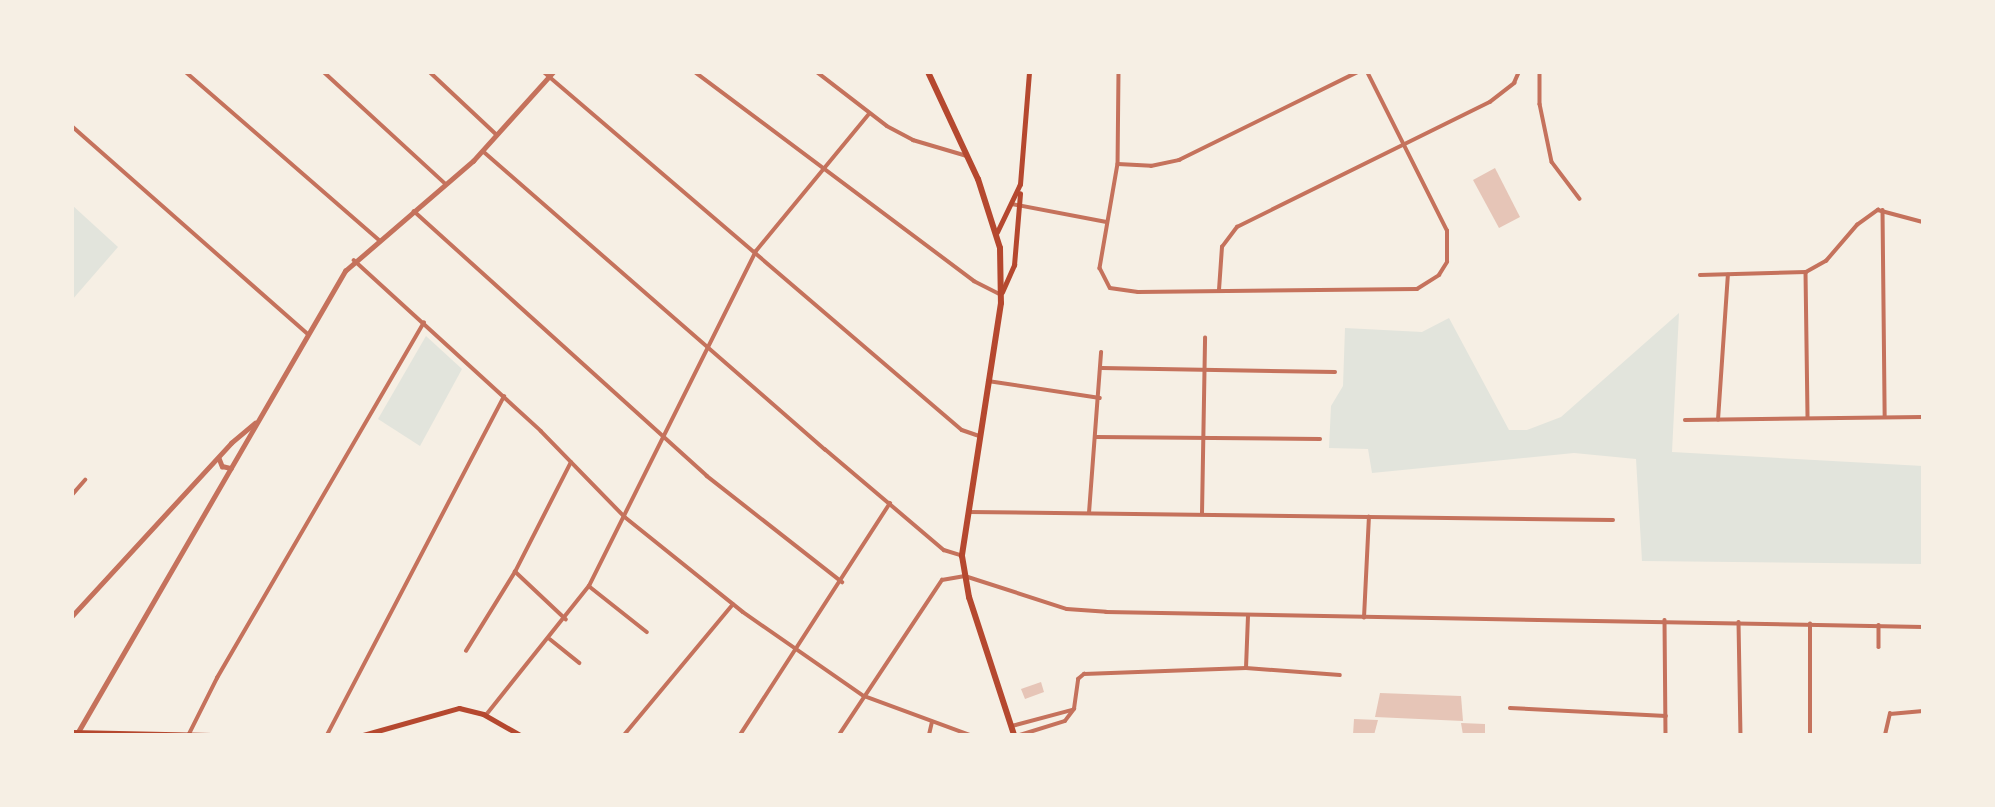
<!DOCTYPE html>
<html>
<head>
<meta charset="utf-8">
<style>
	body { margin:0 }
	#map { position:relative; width:1995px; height:807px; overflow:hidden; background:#f6efe4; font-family:"Golos Text",sans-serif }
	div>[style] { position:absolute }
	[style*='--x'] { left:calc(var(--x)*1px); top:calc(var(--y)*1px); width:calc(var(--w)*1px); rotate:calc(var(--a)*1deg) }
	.green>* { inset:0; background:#e2e4dc }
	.building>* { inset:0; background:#e6c5b7 }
	.minor>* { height:3.5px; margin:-1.75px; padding:0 1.75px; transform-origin:1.75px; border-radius:1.75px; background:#c5725c }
	.tertiary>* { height:4.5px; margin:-2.25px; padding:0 2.25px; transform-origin:2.25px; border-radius:2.25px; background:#c5725c }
	.secondary>* { height:5px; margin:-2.5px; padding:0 2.5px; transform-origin:2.5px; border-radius:2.5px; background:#b5482f }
	.trunk>* { height:6px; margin:-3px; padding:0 3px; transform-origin:3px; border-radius:3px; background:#b5482f }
	span { translate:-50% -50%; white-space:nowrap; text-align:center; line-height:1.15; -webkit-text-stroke:7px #f6efe4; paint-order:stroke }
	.frame { position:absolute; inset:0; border:74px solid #f6efe4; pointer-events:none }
</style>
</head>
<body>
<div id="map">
	<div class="green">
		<div style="clip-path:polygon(72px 205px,118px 247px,72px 300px)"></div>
		<div style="clip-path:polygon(1679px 313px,1672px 452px,1923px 466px,1923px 564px,1642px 561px,1636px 459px,1574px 453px,1372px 473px,1368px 449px,1329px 448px,1331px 406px,1343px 386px,1345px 328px,1422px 332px,1449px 318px,1509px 430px,1527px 430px,1561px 417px)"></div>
		<div style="clip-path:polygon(426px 336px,462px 369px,420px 446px,378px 419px)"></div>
	</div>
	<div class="building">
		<div style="clip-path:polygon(1495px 168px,1520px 217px,1499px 228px,1473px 180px)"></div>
		<div style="clip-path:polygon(1041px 682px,1044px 692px,1025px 699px,1021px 689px)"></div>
		<div style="clip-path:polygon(1380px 693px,1461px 696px,1463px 721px,1375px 717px)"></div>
		<div style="clip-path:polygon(1354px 719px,1378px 720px,1374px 735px,1353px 735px)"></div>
		<div style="clip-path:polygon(1461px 723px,1485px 724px,1485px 735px,1463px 735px)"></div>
	</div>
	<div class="minor">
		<div style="--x:186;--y:72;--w:256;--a:41"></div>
		<div style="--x:324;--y:72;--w:166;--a:42.6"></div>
		<div style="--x:430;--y:72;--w:92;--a:43.2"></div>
		<div style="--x:544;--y:72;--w:550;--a:40.58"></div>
		<div style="--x:962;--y:430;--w:18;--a:19"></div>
		<div style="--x:695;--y:72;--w:349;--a:36.8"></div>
		<div style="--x:974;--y:281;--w:30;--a:27"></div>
		<div style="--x:817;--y:72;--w:88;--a:37.6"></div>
		<div style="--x:887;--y:126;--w:30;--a:28"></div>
		<div style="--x:913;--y:140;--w:56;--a:16.5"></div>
		<div style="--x:1119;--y:72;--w:92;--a:90.6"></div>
		<div style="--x:1118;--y:164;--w:106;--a:99.8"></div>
		<div style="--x:1100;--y:268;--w:22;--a:63"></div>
		<div style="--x:1110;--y:288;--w:28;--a:8"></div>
		<div style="--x:1138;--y:292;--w:279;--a:-0.6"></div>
		<div style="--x:1417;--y:289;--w:26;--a:-32"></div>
		<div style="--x:1439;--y:275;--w:15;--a:-58"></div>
		<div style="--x:1447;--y:262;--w:31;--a:-90"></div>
		<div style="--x:1447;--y:231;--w:178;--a:-116.7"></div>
		<div style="--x:1540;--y:72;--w:32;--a:90"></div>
		<div style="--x:1540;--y:104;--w:59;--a:78.3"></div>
		<div style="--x:1552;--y:162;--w:46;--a:52.9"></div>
		<div style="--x:72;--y:126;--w:315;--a:41.4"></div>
		<div style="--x:483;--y:151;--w:454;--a:41.1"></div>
		<div style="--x:825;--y:449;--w:156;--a:40.3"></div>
		<div style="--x:944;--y:550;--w:17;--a:17"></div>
		<div style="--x:1118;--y:164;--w:33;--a:3"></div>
		<div style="--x:1151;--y:166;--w:29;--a:-12"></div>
		<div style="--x:1179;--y:160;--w:199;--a:-26.2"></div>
		<div style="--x:1012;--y:204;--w:96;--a:10.8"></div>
		<div style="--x:1883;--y:210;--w:207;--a:89.4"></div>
		<div style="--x:414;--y:211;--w:395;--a:42.1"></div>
		<div style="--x:707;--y:476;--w:172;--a:38.1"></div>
		<div style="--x:354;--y:260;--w:253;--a:42.4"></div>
		<div style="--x:541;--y:431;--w:120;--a:45.7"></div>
		<div style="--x:625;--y:517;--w:151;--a:38.8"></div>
		<div style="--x:743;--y:612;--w:147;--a:34.8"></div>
		<div style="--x:864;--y:696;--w:113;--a:20.2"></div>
		<div style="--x:1806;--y:272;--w:146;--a:89.2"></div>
		<div style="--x:1700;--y:275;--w:106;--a:-1.6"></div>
		<div style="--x:1806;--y:272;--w:23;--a:-29"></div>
		<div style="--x:1826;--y:261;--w:48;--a:-49.3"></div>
		<div style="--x:1857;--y:225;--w:26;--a:-36"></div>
		<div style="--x:1878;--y:210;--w:47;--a:14.9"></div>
		<div style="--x:1219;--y:290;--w:43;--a:-86"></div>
		<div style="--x:1222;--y:247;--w:25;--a:-53"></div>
		<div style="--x:1237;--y:227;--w:282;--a:-26.3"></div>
		<div style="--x:1490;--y:102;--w:31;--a:-38"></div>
		<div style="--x:1514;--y:83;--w:12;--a:-66"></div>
		<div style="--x:1102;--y:368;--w:233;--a:1"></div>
		<div style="--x:988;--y:381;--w:113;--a:8.6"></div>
		<div style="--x:1685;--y:420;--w:238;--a:-0.7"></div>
		<div style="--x:1718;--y:420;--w:145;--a:-86.1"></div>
		<div style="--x:1096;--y:437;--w:224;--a:0.5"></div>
		<div style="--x:72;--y:495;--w:20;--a:-49"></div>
		<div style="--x:968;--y:512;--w:645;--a:0.71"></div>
		<div style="--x:1089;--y:513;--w:161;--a:-85.7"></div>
		<div style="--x:1202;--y:514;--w:176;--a:-89"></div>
		<div style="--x:589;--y:586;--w:74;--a:38.4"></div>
		<div style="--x:1364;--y:618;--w:101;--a:-87.2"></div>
		<div style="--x:566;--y:620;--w:70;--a:-136.7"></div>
		<div style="--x:515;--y:572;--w:123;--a:-63"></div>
		<div style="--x:1665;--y:620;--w:115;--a:89.5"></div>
		<div style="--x:1739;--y:622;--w:113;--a:89"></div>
		<div style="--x:1879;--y:625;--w:22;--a:90"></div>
		<div style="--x:550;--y:639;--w:38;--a:39"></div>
		<div style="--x:466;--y:651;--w:93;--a:-58.2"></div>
		<div style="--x:1246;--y:668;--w:52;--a:-87.8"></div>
		<div style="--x:1510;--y:708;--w:156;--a:2.9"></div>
		<div style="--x:486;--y:715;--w:165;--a:-51.4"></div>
		<div style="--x:589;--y:586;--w:374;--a:-63.5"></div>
		<div style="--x:756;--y:251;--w:178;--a:-50.5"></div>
		<div style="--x:1012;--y:726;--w:62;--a:-14.9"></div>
		<div style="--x:189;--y:734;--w:63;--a:-63.4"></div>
		<div style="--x:217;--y:678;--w:411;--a:-59.8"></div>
		<div style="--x:327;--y:735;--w:382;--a:-62.4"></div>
		<div style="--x:624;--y:735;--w:170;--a:-50.2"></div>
		<div style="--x:740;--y:735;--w:276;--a:-57.1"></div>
		<div style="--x:839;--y:735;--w:186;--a:-56.4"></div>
		<div style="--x:942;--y:580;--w:23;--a:-10"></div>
		<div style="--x:965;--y:576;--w:107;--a:17.9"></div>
		<div style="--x:1067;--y:609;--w:39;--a:4"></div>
		<div style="--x:1106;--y:612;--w:817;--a:1.05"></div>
		<div style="--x:929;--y:735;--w:13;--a:-77"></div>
		<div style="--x:1020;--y:735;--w:47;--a:-17.3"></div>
		<div style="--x:1065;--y:721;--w:15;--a:-53"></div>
		<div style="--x:1074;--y:709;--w:30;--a:-82"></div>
		<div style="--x:1078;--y:679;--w:8;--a:-40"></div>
		<div style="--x:1084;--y:674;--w:162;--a:-2.1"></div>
		<div style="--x:1246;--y:668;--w:94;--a:4.3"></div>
		<div style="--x:1810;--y:735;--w:111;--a:-90"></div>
		<div style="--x:1885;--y:735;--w:22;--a:-77"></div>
		<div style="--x:1890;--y:714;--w:33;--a:-5"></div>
	</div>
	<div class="tertiary">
		<div style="--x:219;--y:458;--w:9;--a:69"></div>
		<div style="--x:222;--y:466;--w:9;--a:13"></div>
		<div style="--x:72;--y:616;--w:235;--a:-47.4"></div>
		<div style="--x:231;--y:443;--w:31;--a:-40"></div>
		<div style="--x:78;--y:732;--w:533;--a:-59.92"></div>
		<div style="--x:345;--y:271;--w:169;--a:-40.7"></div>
		<div style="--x:473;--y:161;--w:120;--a:-48"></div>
	</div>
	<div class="secondary">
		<div style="--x:997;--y:232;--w:53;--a:-64.4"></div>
		<div style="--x:1020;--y:184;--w:112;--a:-85.4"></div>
		<div style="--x:1002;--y:292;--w:30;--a:-66"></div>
		<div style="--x:1014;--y:265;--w:72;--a:-85.2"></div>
		<div style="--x:72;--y:732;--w:139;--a:1.2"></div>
		<div style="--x:363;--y:735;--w:100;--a:-15.7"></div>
		<div style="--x:459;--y:708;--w:25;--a:14"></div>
		<div style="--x:483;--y:714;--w:43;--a:29.6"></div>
	</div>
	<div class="trunk">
		<div style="--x:928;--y:72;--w:118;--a:65"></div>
		<div style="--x:978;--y:179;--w:72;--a:72.3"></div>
		<div style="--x:1000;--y:248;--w:55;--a:89"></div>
		<div style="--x:1001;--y:303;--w:256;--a:98.8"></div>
		<div style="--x:962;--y:556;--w:42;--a:80.3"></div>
		<div style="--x:969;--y:597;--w:145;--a:71.9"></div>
	</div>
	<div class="frame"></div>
</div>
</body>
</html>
